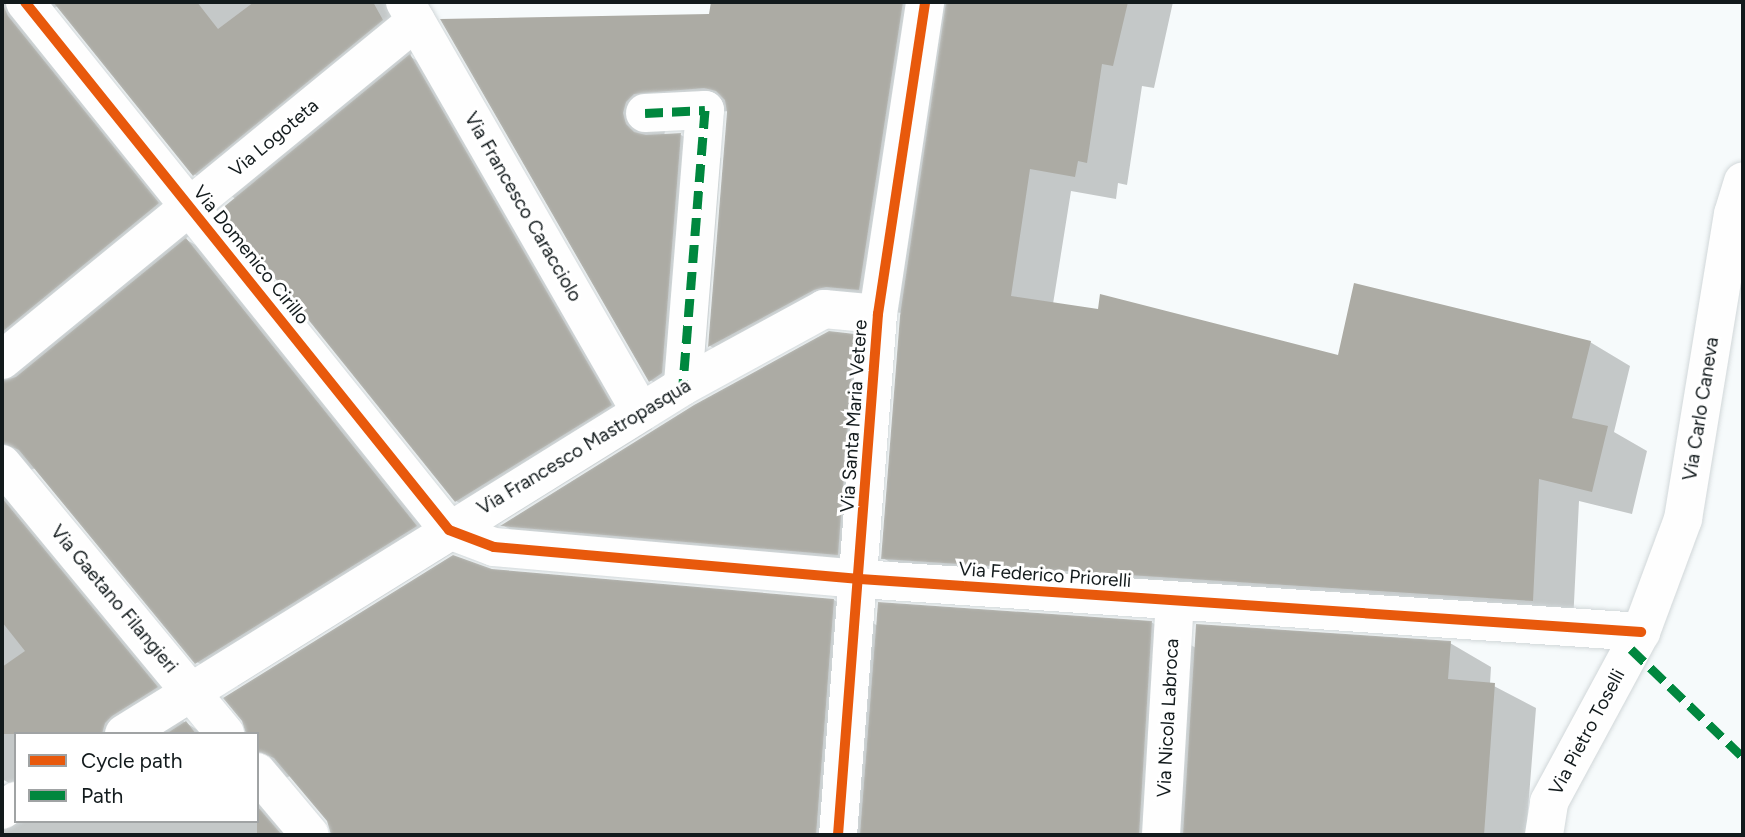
<!DOCTYPE html>
<html>
<head>
<meta charset="utf-8">
<style>
	body { margin:0 }
	#map { position:relative; width:1745px; height:837px; overflow:hidden; background:#f6fafb; font-family:Figtree,sans-serif }
	div>[style] { position:absolute }
	[style*='--x'] { left:calc(var(--x)*1px); top:calc(var(--y)*1px); width:calc(var(--w)*1px); rotate:calc(var(--a)*1deg) }
	.shadow>* { inset:0; background:#0003 }
	.building>* { inset:0; background:#acaba4 }
	.roads { filter:drop-shadow(0 0 2px #d1d7d9) drop-shadow(0 0 2px #d1d7d9) }
	.minor>* { height:38px; margin:-19px; padding:0 19px; transform-origin:19px; border-radius:19px; background:#fefefe }
	.quiet>* { height:9px; margin-top:-4.5px; transform-origin:0; background:repeating-linear-gradient(90deg,#00873e 0 18px,transparent 0 27px) }
	.cycleway>* { height:10px; margin:-5px; padding:0 5px; transform-origin:5px; border-radius:5px; background:#e8590c }
	span { translate:-50% -50%; white-space:nowrap; text-align:center; line-height:1.15; -webkit-text-stroke:6px #fff; paint-order:stroke }
	.street-label { font-size:19px; color:#121a1c }
	.frame { position:absolute; inset:0; border:4px solid #121a1c; pointer-events:none }
	.legend { position:absolute; left:14px; top:732px; width:245px; height:91px; box-sizing:border-box; background:#fff; border:2px solid #a0a3a4; margin:0; padding:9px 12px; list-style:none; font-size:21px; color:#121a1c }
	.legend li { display:flex; align-items:center; gap:14px; height:35px }
	.legend b { width:35px; border:2px solid #a0a3a4 }
</style>
</head>
<body>
<div id="map">
	<div class="shadow">
		<div style="clip-path:polygon(2px 2px,400px 2px,423px 44px,409px 56px,451px 80px,652px 429px,497px 525px,456px 501px,236px 199px,194px 174px,58px 6px,52px 9px,199px 228px,185px 239px,228px 263px,457px 550px,238px 686px,197px 662px,36px 468px,30px 470px,198px 711px,183px 721px,204px 734px,16px 734px,16px 787px,2px 779px)"></div>
		<div style="clip-path:polygon(713px 2px,1173px 2px,1154px 88px,1142px 86px,1127px 185px,1118px 183px,1116px 199px,1071px 191px,1053px 304px,1339px 357px,1590px 342px,1630px 366px,1614px 432px,1647px 451px,1632px 514px,1579px 501px,1573px 623px,923px 581px,883px 558px,902px 313px,868px 309px,855px 312px,750px 369px,710px 346px,729px 111px,685px 114px,666px 126px,664px 136px,681px 135px,721px 158px,702px 396px,690px 404px,650px 380px,443px 21px,711px 16px)"></div>
		<div style="clip-path:polygon(854px 336px,890px 356px,873px 575px,538px 545px,504px 526px)"></div>
		<div style="clip-path:polygon(492px 571px,834px 600px,878px 626px,1151px 622px,1196px 648px,1450px 643px,1491px 667px,1490px 684px,1536px 708px,1526px 835px,333px 835px,328px 820px,290px 776px,284px 779px,301px 835px,2px 835px,2px 783px,16px 791px,16px 821px,257px 821px,257px 734px)"></div>
	</div>
	<div class="building">
		<div style="clip-path:polygon(2px 2px,8px 16px,159px 203px,2px 332px)"></div>
		<div style="clip-path:polygon(53px 2px,197px 2px,218px 29px,254px 2px,373px 2px,383px 20px,193px 176px)"></div>
		<div style="clip-path:polygon(711px 2px,903px 2px,859px 290px,826px 287px,814px 290px,708px 347px,727px 112px,725px 100px,716px 91px,704px 88px,634px 94px,626px 102px,623px 113px,626px 124px,634px 132px,646px 135px,681px 133px,662px 373px,649px 382px,440px 19px,709px 14px)"></div>
		<div style="clip-path:polygon(946px 2px,1128px 2px,1113px 66px,1102px 64px,1087px 163px,1078px 161px,1075px 177px,1030px 169px,1011px 296px,1098px 309px,1100px 294px,1338px 355px,1354px 283px,1591px 341px,1572px 418px,1608px 426px,1592px 492px,1539px 479px,1533px 601px,881px 559px,900px 316px)"></div>
		<div style="clip-path:polygon(410px 54px,612px 405px,455px 502px,220px 210px)"></div>
		<div style="clip-path:polygon(186px 238px,417px 526px,195px 664px,19px 450px,2px 443px,2px 381px,16px 377px)"></div>
		<div style="clip-path:polygon(829px 331px,855px 334px,838px 555px,500px 526px,694px 405px)"></div>
		<div style="clip-path:polygon(2px 498px,158px 687px,112px 716px,105px 723px,102px 734px,2px 734px,2px 667px,25px 651px,2px 622px)"></div>
		<div style="clip-path:polygon(453px 555px,492px 569px,834px 599px,816px 835px,331px 835px,327px 821px,274px 758px,257px 751px,257px 734px,246px 734px,242px 721px,223px 698px)"></div>
		<div style="clip-path:polygon(878px 602px,1152px 621px,1139px 835px,860px 835px)"></div>
		<div style="clip-path:polygon(1196px 624px,1451px 641px,1448px 679px,1495px 683px,1484px 835px,1183px 835px)"></div>
		<div style="clip-path:polygon(186px 721px,196px 734px,166px 734px)"></div>
		<div style="clip-path:polygon(257px 806px,282px 835px,257px 835px)"></div>
	</div>
	<div class="roads">
		<div class="minor">
			<div style="--x:25;--y:2;--w:677;--a:51.23"></div>
			<div style="--x:449;--y:530;--w:48;--a:20.7"></div>
			<div style="--x:494;--y:547;--w:367;--a:5"></div>
			<div style="--x:860;--y:579;--w:783;--a:3.88"></div>
			<div style="--x:405;--y:2;--w:473;--a:60.1"></div>
			<div style="--x:645;--y:113;--w:60;--a:-2.9"></div>
			<div style="--x:705;--y:110;--w:277;--a:94.6"></div>
			<div style="--x:2;--y:360;--w:535;--a:-39.31"></div>
			<div style="--x:2;--y:464;--w:350;--a:50.4"></div>
			<div style="--x:124;--y:734;--w:658;--a:-31.9"></div>
			<div style="--x:683;--y:386;--w:161;--a:-28.6"></div>
			<div style="--x:824;--y:309;--w:54;--a:5.3"></div>
			<div style="--x:257;--y:772;--w:82;--a:49.9"></div>
			<div style="--x:2;--y:810;--w:17;--a:-33"></div>
			<div style="--x:838;--y:835;--w:523;--a:-85.61"></div>
			<div style="--x:878;--y:314;--w:316;--a:-81.4"></div>
			<div style="--x:1161;--y:835;--w:233;--a:-86.6"></div>
			<div style="--x:1544;--y:835;--w:33;--a:-81"></div>
			<div style="--x:1549;--y:802;--w:193;--a:-61.6"></div>
			<div style="--x:1641;--y:632;--w:121;--a:-69.6"></div>
			<div style="--x:1683;--y:519;--w:309;--a:-80.7"></div>
			<div style="--x:1733;--y:214;--w:34;--a:-73"></div>
		</div>
	</div>
	<div class="quiet">
		<div style="--x:645;--y:113;--w:60;--a:-2.9"></div>
		<div style="--x:705;--y:110;--w:277;--a:94.6"></div>
		<div style="--x:1631;--y:649;--w:156;--a:44"></div>
	</div>
	<div class="cycleway">
		<div style="--x:25;--y:2;--w:677;--a:51.23"></div>
		<div style="--x:449;--y:530;--w:48;--a:20.7"></div>
		<div style="--x:494;--y:547;--w:367;--a:5"></div>
		<div style="--x:860;--y:579;--w:783;--a:3.88"></div>
		<div style="--x:838;--y:835;--w:523;--a:-85.61"></div>
		<div style="--x:878;--y:314;--w:316;--a:-81.4"></div>
	</div>
	<div class="street-label">
		<span style="left:274px;top:138px;rotate:-40deg">Via Logoteta</span>
		<span style="left:523px;top:207px;rotate:60deg">Via Francesco Caracciolo</span>
		<span style="left:251px;top:255px;rotate:51deg">Via Domenico Cirillo</span>
		<span style="left:1701px;top:409px;rotate:-81deg">Via Carlo Caneva</span>
		<span style="left:854px;top:416px;rotate:-86deg">Via Santa Maria Vetere</span>
		<span style="left:584px;top:447px;rotate:-31deg">Via Francesco Mastropasqua</span>
		<span style="left:1045px;top:575px;rotate:4deg">Via Federico Priorelli</span>
		<span style="left:114px;top:599px;rotate:50deg">Via Gaetano Filangieri</span>
		<span style="left:1168px;top:718px;rotate:-87deg">Via Nicola Labroca</span>
		<span style="left:1587px;top:732px;rotate:-62deg">Via Pietro Toselli</span>
	</div>
	<div class="frame"></div>
	<ul class="legend">
	<li><b style="height:9px;background:#e8590c"></b>Cycle path</li>
	<li><b style="height:9px;background:#00873e"></b>Path</li>
	</ul>
</div>
</body>
</html>
